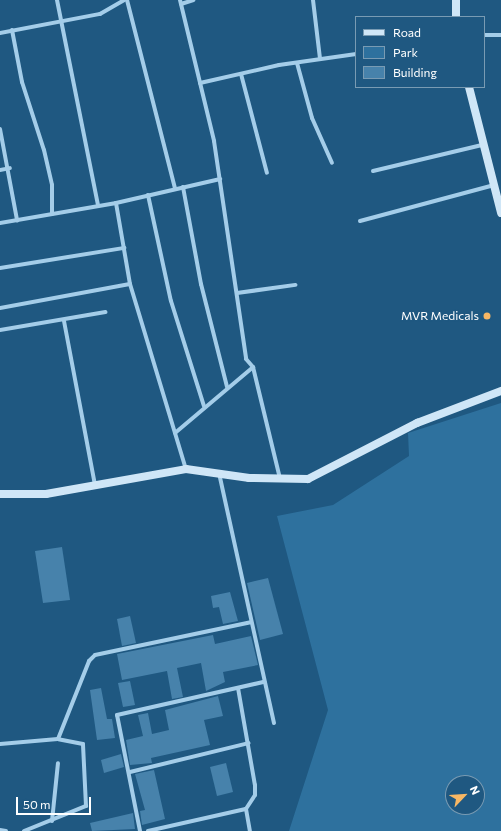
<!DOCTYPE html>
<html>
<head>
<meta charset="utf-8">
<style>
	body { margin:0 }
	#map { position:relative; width:501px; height:831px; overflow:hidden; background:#1f5881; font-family:Commissioner,sans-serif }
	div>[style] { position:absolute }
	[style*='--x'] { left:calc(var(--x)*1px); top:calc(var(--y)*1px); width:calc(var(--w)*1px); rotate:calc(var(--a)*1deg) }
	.green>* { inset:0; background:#2e719e }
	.building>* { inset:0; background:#4782ab }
	.minor>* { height:4px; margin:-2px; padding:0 2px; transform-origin:2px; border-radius:2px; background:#a4cde9 }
	.secondary>* { height:8px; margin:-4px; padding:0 4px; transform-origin:4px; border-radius:4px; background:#cfe6f7 }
	.dots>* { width:11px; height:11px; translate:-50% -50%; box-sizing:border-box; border:2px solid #1f5881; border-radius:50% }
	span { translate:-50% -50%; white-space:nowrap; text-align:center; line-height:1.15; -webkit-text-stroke:3px #1f5881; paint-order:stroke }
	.poi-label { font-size:12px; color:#fff }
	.right { translate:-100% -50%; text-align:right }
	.legend { position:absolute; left:355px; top:16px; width:130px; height:72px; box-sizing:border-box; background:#1f5881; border:1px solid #799bb3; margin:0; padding:5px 7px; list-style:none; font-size:12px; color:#fff }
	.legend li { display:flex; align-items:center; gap:8px; height:20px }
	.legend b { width:20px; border:1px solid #799bb3 }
	.north { position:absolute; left:445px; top:775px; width:40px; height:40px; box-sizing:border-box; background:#1f5881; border:1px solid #799bb3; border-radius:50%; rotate:65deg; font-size:11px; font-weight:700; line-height:16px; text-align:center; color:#fff }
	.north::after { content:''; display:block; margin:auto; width:14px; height:18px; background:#f7b764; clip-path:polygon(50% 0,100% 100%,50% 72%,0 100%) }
	.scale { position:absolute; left:16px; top:797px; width:75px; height:18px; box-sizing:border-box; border:2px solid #fff; border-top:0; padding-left:5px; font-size:12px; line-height:14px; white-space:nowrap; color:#fff; -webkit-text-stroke:3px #1f5881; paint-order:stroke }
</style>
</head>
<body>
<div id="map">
	<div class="green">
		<div style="clip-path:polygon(evenodd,501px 403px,501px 831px,289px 831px,328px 710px,277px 516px,333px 505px,409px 456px,408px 433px,501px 403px,453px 783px,477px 783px,477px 807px,453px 807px,453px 783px)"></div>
	</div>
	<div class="building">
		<div style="clip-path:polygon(62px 547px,70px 600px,43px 603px,35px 551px)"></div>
		<div style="clip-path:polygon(268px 578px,283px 634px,260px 640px,247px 583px)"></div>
		<div style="clip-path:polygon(230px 592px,238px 621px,223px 624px,219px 607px,213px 608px,211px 596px)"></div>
		<div style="clip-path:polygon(130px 616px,136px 643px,122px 646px,117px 619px)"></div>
		<div style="clip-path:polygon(213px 635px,215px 644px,251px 636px,258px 665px,223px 672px,225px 682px,206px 691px,201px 663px,177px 668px,183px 697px,172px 699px,167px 671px,122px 680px,117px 654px)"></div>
		<div style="clip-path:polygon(130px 681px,135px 705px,123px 707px,118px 683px)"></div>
		<div style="clip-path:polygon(101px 688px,107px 719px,112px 719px,115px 738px,97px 740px,90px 690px)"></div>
		<div style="clip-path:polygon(218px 696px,223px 716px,204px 720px,210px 745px,151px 758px,152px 763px,130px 765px,126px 740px,143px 736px,138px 715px,148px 713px,152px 734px,169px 730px,165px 710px)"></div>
		<div style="clip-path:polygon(121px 754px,124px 767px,104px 773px,101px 760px)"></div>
		<div style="clip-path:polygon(226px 763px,233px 792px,217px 796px,210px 767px)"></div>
		<div style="clip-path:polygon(154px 770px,165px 819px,142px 825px,140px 811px,145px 810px,135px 774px)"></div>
		<div style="clip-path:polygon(133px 813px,135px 829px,92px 831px,90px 823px)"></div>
	</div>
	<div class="minor">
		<div style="--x:57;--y:0;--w:209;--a:78.7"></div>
		<div style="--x:127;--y:0;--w:195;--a:75.7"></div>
		<div style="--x:180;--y:0;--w:145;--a:76.4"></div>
		<div style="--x:214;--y:141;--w:220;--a:81.6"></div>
		<div style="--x:246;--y:359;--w:11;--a:49"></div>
		<div style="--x:253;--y:367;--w:115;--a:76.4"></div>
		<div style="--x:313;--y:0;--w:59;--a:83.2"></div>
		<div style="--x:181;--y:4;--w:13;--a:-18"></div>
		<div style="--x:12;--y:30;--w:53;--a:79.1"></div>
		<div style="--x:22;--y:82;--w:71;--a:72.1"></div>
		<div style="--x:44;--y:150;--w:36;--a:77"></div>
		<div style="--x:52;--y:185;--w:29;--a:90"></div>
		<div style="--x:0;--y:33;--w:102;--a:-10.8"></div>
		<div style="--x:100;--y:14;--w:28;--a:-30"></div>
		<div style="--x:484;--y:35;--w:17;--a:0"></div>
		<div style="--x:297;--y:63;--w:57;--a:74.7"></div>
		<div style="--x:312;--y:118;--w:49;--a:66"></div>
		<div style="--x:241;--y:74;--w:102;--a:75.3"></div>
		<div style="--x:200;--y:83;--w:81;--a:-12.8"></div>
		<div style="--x:279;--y:65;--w:78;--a:-8.1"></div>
		<div style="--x:0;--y:129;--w:93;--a:79.4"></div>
		<div style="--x:0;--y:170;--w:10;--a:-11"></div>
		<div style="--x:373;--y:171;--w:112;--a:-13.4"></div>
		<div style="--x:183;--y:187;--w:99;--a:79.5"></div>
		<div style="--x:201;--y:284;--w:106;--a:75.8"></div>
		<div style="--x:148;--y:195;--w:108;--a:77.8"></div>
		<div style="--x:171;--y:301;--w:110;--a:72.6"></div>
		<div style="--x:116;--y:203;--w:82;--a:80.2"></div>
		<div style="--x:130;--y:284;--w:193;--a:73.2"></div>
		<div style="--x:360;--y:221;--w:139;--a:-15"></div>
		<div style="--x:0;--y:223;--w:118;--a:-9.8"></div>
		<div style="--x:116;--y:203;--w:107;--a:-13"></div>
		<div style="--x:0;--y:268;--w:126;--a:-9.2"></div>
		<div style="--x:237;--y:293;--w:59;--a:-7.9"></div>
		<div style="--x:0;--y:308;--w:132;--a:-10.5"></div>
		<div style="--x:64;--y:321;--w:167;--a:79.3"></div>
		<div style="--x:0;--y:330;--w:107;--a:-9.7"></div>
		<div style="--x:175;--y:433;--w:102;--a:-40.2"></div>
		<div style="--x:219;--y:473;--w:256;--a:77.6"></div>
		<div style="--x:238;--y:688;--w:98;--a:80.1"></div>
		<div style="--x:255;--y:785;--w:10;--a:90"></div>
		<div style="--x:255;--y:795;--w:17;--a:123"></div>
		<div style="--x:246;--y:809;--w:22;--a:80"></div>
		<div style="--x:0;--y:744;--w:58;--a:-4.9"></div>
		<div style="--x:58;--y:739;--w:84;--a:-68.3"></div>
		<div style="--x:89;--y:661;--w:8;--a:-45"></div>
		<div style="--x:95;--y:655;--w:159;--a:-11.9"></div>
		<div style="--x:130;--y:772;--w:122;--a:-13.7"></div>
		<div style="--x:52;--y:821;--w:58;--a:-84.1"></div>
		<div style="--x:0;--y:830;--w:6;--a:9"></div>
		<div style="--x:24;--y:831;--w:67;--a:-22"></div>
		<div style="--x:86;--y:806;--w:62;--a:-92.8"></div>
		<div style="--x:83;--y:744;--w:25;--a:-169"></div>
		<div style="--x:140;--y:831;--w:118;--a:-101.2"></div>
		<div style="--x:117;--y:715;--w:151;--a:-12.7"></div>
		<div style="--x:148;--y:831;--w:100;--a:-12.7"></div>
	</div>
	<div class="secondary">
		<div style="--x:456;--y:0;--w:17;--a:90"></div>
		<div style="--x:469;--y:87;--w:130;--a:75.7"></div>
		<div style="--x:0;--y:494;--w:46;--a:0"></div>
		<div style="--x:46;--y:494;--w:142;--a:-10.1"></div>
		<div style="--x:186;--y:469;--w:64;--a:8.1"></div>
		<div style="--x:249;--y:478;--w:59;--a:1"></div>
		<div style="--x:308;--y:479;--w:123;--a:-27.2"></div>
		<div style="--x:417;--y:423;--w:90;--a:-20.9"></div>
	</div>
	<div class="dots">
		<div style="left:487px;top:316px;background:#f7b764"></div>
	</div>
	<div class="poi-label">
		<span class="right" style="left:479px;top:316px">MVR Medicals</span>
	</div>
	<ul class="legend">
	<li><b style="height:5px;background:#cfe6f7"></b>Road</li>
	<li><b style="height:11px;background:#2e719e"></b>Park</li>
	<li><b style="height:11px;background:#4782ab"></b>Building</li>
	</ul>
	<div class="north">N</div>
	<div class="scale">50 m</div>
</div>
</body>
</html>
